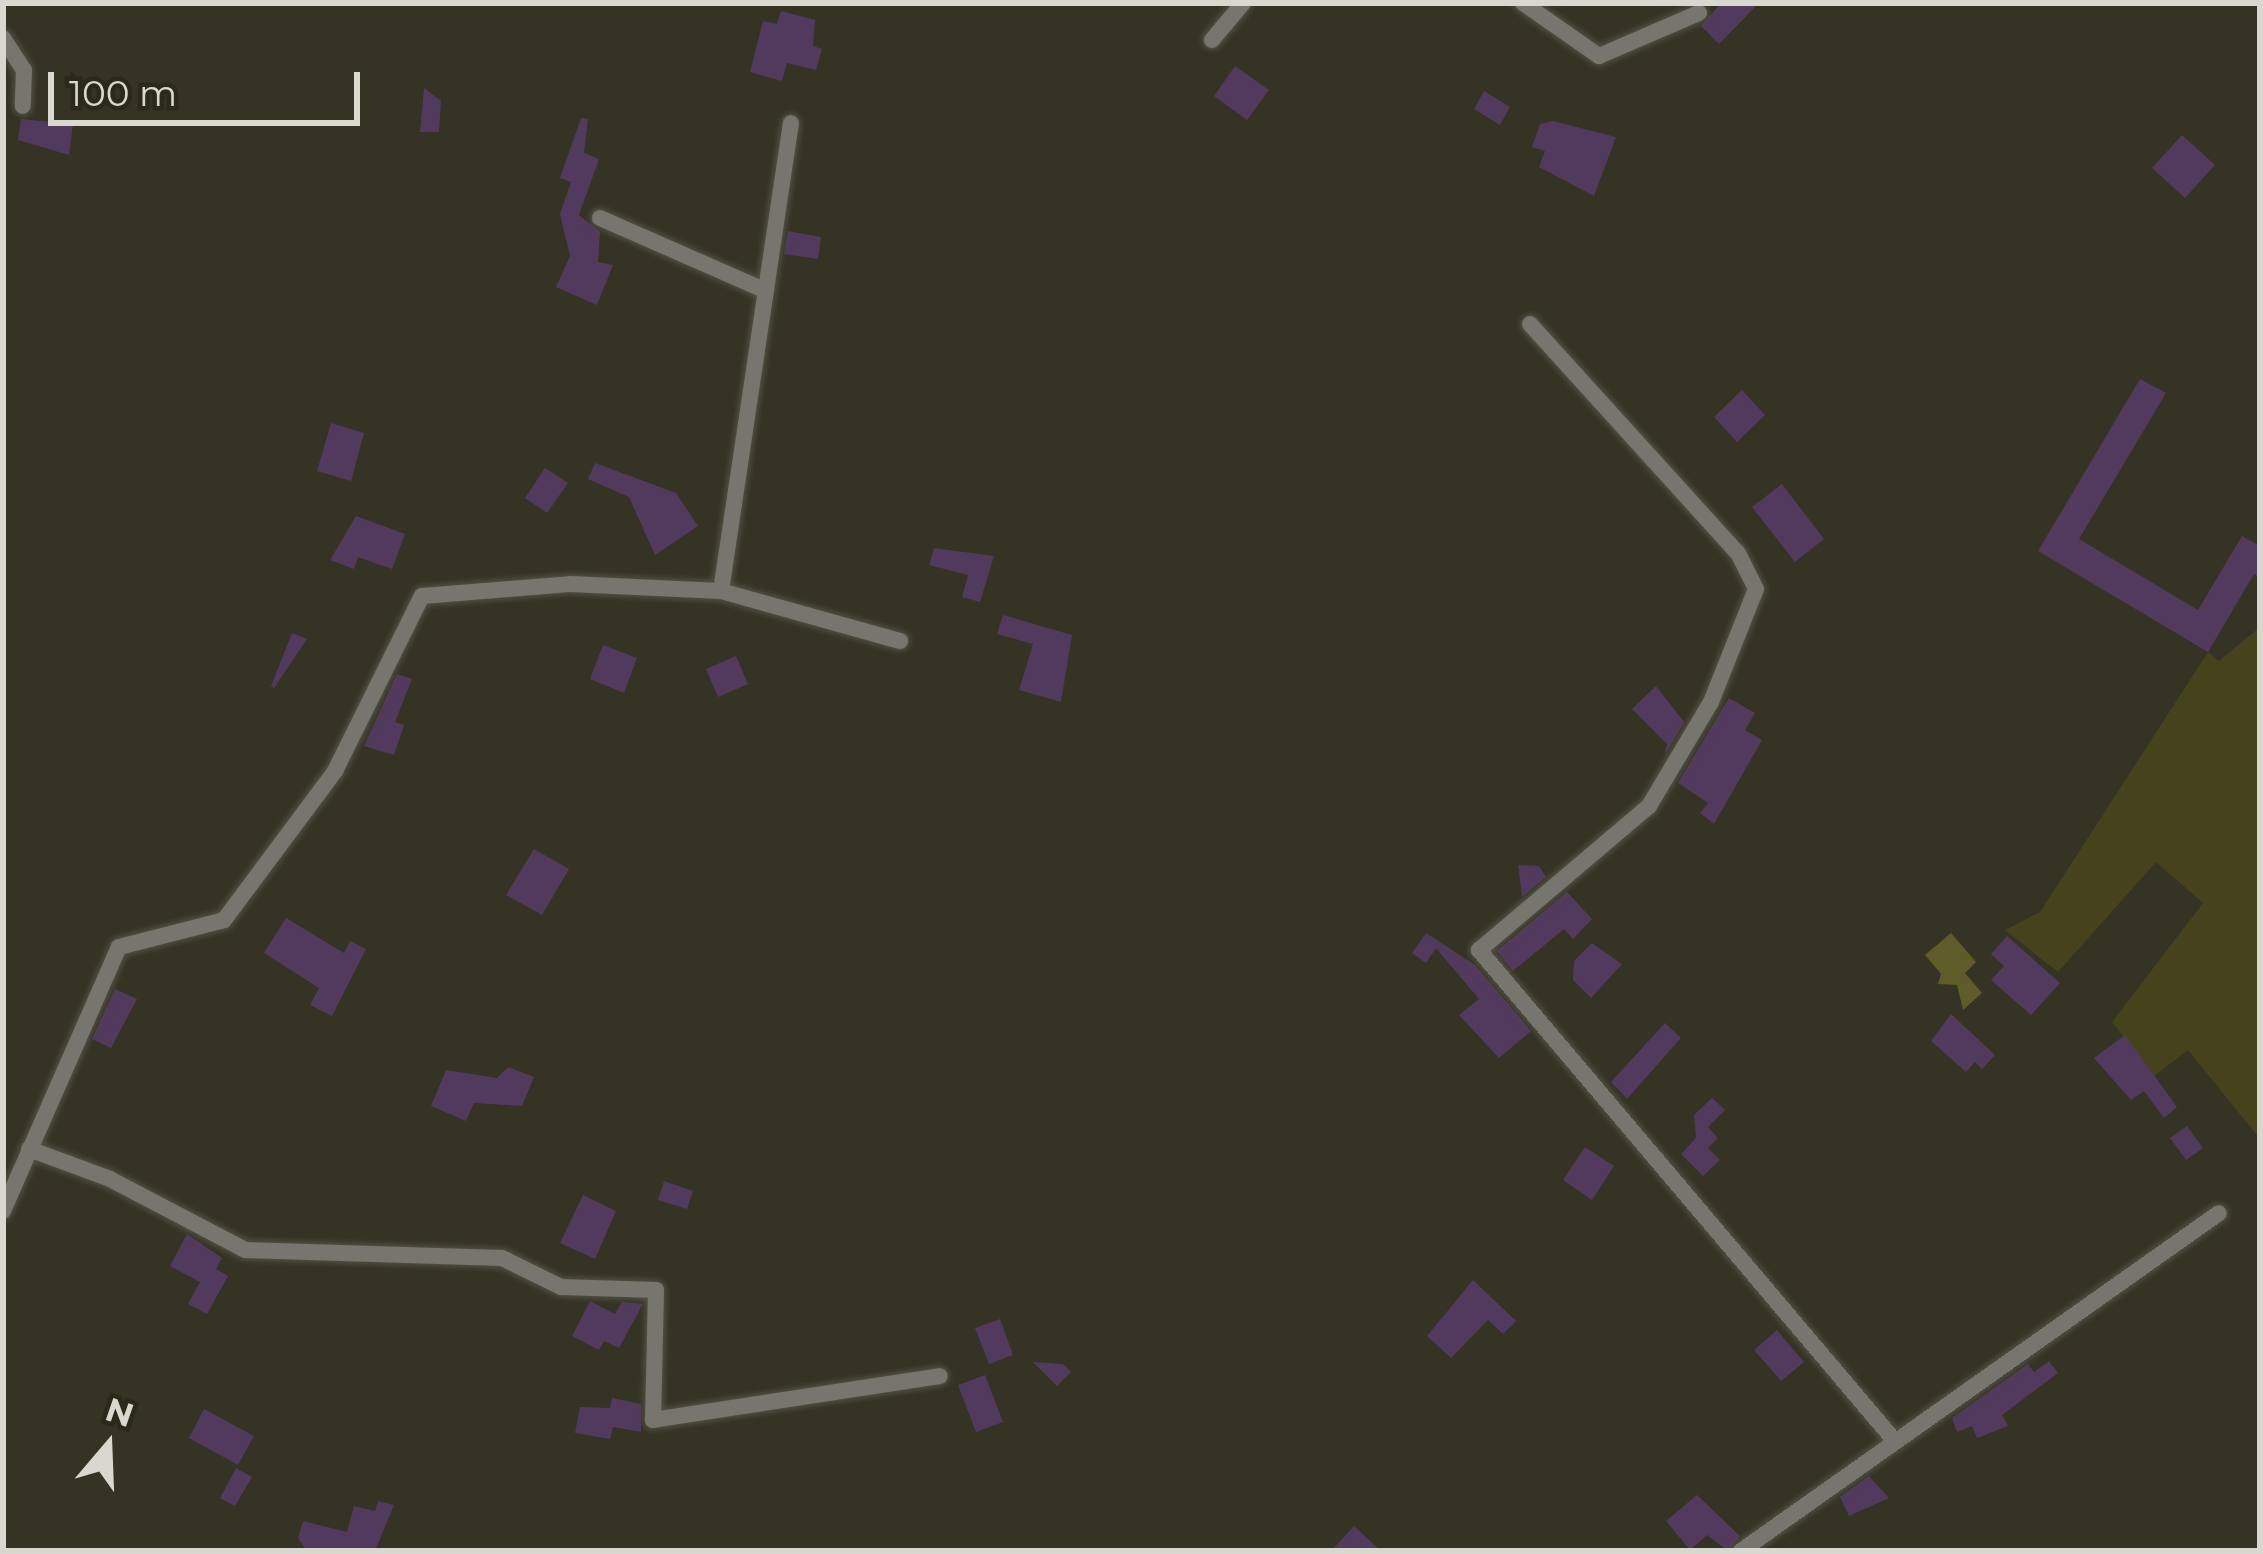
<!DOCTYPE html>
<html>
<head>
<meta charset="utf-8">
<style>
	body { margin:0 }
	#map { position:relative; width:2263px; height:1554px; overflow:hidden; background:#343324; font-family:Montserrat,sans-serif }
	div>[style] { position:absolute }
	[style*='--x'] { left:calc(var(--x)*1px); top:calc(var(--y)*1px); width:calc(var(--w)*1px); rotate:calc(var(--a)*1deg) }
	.green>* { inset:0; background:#46421c }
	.water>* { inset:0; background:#605b2b }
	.building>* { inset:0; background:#523a5f }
	.roads { filter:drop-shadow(0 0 3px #525143) drop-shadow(0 0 3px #525143) }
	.minor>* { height:16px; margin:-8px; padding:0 8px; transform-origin:8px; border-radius:8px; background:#76756e }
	span { translate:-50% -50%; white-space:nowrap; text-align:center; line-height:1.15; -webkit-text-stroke:9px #2a291a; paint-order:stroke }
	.frame { position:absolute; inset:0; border:6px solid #d9d8ce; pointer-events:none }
	.north { position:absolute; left:48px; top:1386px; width:120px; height:120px; -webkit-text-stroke:9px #2a291a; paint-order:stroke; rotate:19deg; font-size:33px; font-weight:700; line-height:48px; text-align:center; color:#d9d8ce }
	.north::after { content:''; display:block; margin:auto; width:42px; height:54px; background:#d9d8ce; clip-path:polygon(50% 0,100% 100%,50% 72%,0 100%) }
	.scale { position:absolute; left:48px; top:72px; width:312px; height:54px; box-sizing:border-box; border:6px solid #d9d8ce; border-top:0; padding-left:15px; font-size:36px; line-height:42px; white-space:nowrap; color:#d9d8ce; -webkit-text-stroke:9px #2a291a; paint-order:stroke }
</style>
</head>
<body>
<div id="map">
	<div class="green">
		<div style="clip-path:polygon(2260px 627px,2260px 1139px,2188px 1050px,2154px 1076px,2112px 1022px,2203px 903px,2156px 862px,2058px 972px,2005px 930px,2040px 912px,2208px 652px,2219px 661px)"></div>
	</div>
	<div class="water">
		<div style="clip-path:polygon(1951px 933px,1976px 962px,1965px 973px,1982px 993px,1963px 1010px,1957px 985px,1938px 984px,1941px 974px,1925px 955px)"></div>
	</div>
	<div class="building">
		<div style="clip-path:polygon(1721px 3px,1759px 3px,1719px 44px,1701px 26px)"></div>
		<div style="clip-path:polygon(781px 11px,815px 20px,813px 46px,822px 49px,816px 70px,787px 63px,782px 81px,750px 72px,763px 21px,777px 24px)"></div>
		<div style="clip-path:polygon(1235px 66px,1269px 90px,1247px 120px,1214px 96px)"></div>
		<div style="clip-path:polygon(424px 88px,441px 101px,439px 132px,420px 132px)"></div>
		<div style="clip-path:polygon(1484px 91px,1510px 107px,1500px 125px,1474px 109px)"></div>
		<div style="clip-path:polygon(581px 118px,588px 119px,584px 153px,599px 159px,579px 215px,600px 232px,598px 262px,613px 265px,597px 305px,556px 287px,570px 256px,560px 214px,571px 182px,560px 178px)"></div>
		<div style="clip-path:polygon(21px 119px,73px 124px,69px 155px,18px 140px)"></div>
		<div style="clip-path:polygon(1553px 121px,1616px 137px,1594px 196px,1539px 167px,1545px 151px,1532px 147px,1540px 124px)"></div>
		<div style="clip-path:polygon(2182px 135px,2215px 165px,2185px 198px,2152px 168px)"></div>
		<div style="clip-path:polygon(788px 231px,821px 237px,818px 259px,784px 254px)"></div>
		<div style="clip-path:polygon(2140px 379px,2166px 393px,2079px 539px,2198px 610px,2242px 536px,2260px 546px,2260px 578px,2254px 574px,2208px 652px,2038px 551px)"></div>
		<div style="clip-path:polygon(1742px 390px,1765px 415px,1737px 442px,1714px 417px)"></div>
		<div style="clip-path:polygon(331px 423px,364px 433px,351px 481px,317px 471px)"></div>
		<div style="clip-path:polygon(595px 463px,676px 493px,698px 526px,655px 555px,629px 497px,588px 479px)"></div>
		<div style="clip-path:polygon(545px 468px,568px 483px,547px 513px,525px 498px)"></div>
		<div style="clip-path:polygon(1782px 484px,1824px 539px,1795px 562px,1752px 507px)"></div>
		<div style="clip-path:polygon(356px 516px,405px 534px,392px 569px,358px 557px,354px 569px,330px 560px)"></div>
		<div style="clip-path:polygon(934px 548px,994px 556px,980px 602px,962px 597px,968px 575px,929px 565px)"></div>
		<div style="clip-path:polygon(1003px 615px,1072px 635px,1061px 702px,1019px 690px,1033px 644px,997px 634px)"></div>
		<div style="clip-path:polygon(292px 633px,307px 639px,274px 688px,271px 686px)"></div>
		<div style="clip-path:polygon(603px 645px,637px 658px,624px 693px,590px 679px)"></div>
		<div style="clip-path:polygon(736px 656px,748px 684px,718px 697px,706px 669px)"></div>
		<div style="clip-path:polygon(397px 674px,412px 679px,395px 722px,404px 725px,394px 755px,364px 746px)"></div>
		<div style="clip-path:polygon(1656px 686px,1684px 722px,1665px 755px,1667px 744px,1632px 709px)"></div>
		<div style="clip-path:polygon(1729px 698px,1755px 713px,1745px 730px,1762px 740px,1714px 824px,1700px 813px,1708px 803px,1678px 783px)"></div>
		<div style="clip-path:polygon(534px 849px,569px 869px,542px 915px,506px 895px)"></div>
		<div style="clip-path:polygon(1518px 865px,1539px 866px,1546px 877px,1522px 897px)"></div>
		<div style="clip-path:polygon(1567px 892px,1592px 919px,1573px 939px,1564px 929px,1513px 971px,1497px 951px)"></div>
		<div style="clip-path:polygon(286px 918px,344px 953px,350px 941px,366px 949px,332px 1016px,310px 1005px,319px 988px,264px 953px)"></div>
		<div style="clip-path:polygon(1426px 933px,1475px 965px,1531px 1031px,1499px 1058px,1459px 1015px,1479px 999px,1436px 948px,1426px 963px,1412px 953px)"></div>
		<div style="clip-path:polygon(2007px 936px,2060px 983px,2031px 1015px,1991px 980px,2004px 966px,1991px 954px)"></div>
		<div style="clip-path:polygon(1592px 943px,1622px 964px,1591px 998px,1573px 980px,1574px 961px)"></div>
		<div style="clip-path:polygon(115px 989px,137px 999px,111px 1048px,92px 1039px)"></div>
		<div style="clip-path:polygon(1951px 1014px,1995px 1055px,1982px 1069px,1975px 1062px,1966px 1072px,1931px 1041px)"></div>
		<div style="clip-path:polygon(1665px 1023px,1681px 1038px,1627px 1099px,1611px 1082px)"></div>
		<div style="clip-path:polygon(2125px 1035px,2177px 1107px,2164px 1118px,2144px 1091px,2131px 1100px,2094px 1058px)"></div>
		<div style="clip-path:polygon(508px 1067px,534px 1077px,522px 1106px,474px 1103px,466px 1121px,431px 1106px,446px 1070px,497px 1078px)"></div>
		<div style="clip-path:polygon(1712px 1098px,1725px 1110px,1708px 1127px,1718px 1138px,1708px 1148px,1720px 1160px,1703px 1176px,1681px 1154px,1696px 1138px,1694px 1115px)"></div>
		<div style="clip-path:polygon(2187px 1126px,2203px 1148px,2186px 1160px,2170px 1138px)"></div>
		<div style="clip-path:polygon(1585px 1147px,1614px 1166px,1592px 1200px,1563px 1180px)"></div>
		<div style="clip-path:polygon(664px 1181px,693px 1191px,687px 1209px,658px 1200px)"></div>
		<div style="clip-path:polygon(583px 1195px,616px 1211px,595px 1259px,560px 1243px)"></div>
		<div style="clip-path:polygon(187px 1234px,222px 1258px,216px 1269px,228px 1276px,207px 1314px,188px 1304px,200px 1282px,170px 1266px)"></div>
		<div style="clip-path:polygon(1473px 1280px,1516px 1321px,1503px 1334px,1488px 1320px,1451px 1358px,1427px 1336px)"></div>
		<div style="clip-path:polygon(590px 1301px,615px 1314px,622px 1302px,643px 1304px,619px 1348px,604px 1341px,599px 1350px,572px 1336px)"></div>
		<div style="clip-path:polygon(1000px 1319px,1013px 1355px,989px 1364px,975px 1328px)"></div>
		<div style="clip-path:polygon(1777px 1330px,1804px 1362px,1781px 1381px,1754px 1350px)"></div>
		<div style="clip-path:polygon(2049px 1361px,2058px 1373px,2002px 1415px,2008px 1426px,1977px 1438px,1972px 1426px,1957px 1432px,1952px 1418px,2028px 1364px,2034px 1372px)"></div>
		<div style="clip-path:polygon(1033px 1362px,1063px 1364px,1071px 1372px,1057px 1386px)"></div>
		<div style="clip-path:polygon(985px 1375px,1003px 1422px,976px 1432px,958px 1385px)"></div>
		<div style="clip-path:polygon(612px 1398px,641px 1404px,641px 1432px,613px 1427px,610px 1439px,575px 1433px,580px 1407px,610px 1408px)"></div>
		<div style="clip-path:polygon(204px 1409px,254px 1436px,238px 1465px,189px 1438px)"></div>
		<div style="clip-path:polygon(236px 1468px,252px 1477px,235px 1506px,220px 1498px)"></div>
		<div style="clip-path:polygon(1869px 1476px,1889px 1498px,1849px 1516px,1840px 1497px)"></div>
		<div style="clip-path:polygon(1697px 1495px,1740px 1536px,1728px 1551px,1707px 1535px,1690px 1550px,1666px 1521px)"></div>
		<div style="clip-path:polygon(378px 1501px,394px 1505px,375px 1551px,307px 1551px,298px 1538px,303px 1521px,347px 1532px,354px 1506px,375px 1511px)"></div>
		<div style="clip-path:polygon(1354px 1526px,1381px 1551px,1331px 1551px)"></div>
	</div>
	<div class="roads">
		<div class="minor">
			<div style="--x:1523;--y:3;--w:93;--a:34.9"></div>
			<div style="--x:1599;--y:56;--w:109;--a:-23.3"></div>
			<div style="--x:3;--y:38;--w:38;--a:57"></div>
			<div style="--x:24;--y:70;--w:36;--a:92"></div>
			<div style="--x:1212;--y:40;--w:48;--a:-50"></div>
			<div style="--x:600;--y:218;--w:181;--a:23.7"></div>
			<div style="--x:1530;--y:324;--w:309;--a:47.8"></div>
			<div style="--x:1738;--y:553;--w:40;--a:63.4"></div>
			<div style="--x:1756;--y:589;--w:122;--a:111.7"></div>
			<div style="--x:1711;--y:702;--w:121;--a:120.8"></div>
			<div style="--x:1649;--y:806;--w:223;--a:139.7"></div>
			<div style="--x:1479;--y:950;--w:642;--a:49.74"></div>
			<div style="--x:721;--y:591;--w:473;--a:-81.5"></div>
			<div style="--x:29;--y:1149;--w:86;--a:20.3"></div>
			<div style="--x:110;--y:1179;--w:153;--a:27.7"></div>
			<div style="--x:245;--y:1250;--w:257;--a:1.8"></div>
			<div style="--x:502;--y:1258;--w:66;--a:26.2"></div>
			<div style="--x:561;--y:1287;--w:95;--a:1.8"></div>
			<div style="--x:656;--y:1290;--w:130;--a:91.3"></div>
			<div style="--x:653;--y:1420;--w:290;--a:-8.7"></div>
			<div style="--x:3;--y:1211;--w:288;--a:-66.3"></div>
			<div style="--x:119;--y:947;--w:108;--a:-14.4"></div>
			<div style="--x:224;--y:920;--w:186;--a:-53.3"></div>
			<div style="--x:335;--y:771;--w:195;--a:-63.6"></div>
			<div style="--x:422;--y:596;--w:148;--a:-4.6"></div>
			<div style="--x:570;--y:584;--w:151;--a:2.7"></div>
			<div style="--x:721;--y:591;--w:186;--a:15.6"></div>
			<div style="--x:1741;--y:1551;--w:585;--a:-35.26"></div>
		</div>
	</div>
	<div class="frame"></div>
	<div class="north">N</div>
	<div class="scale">100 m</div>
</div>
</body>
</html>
